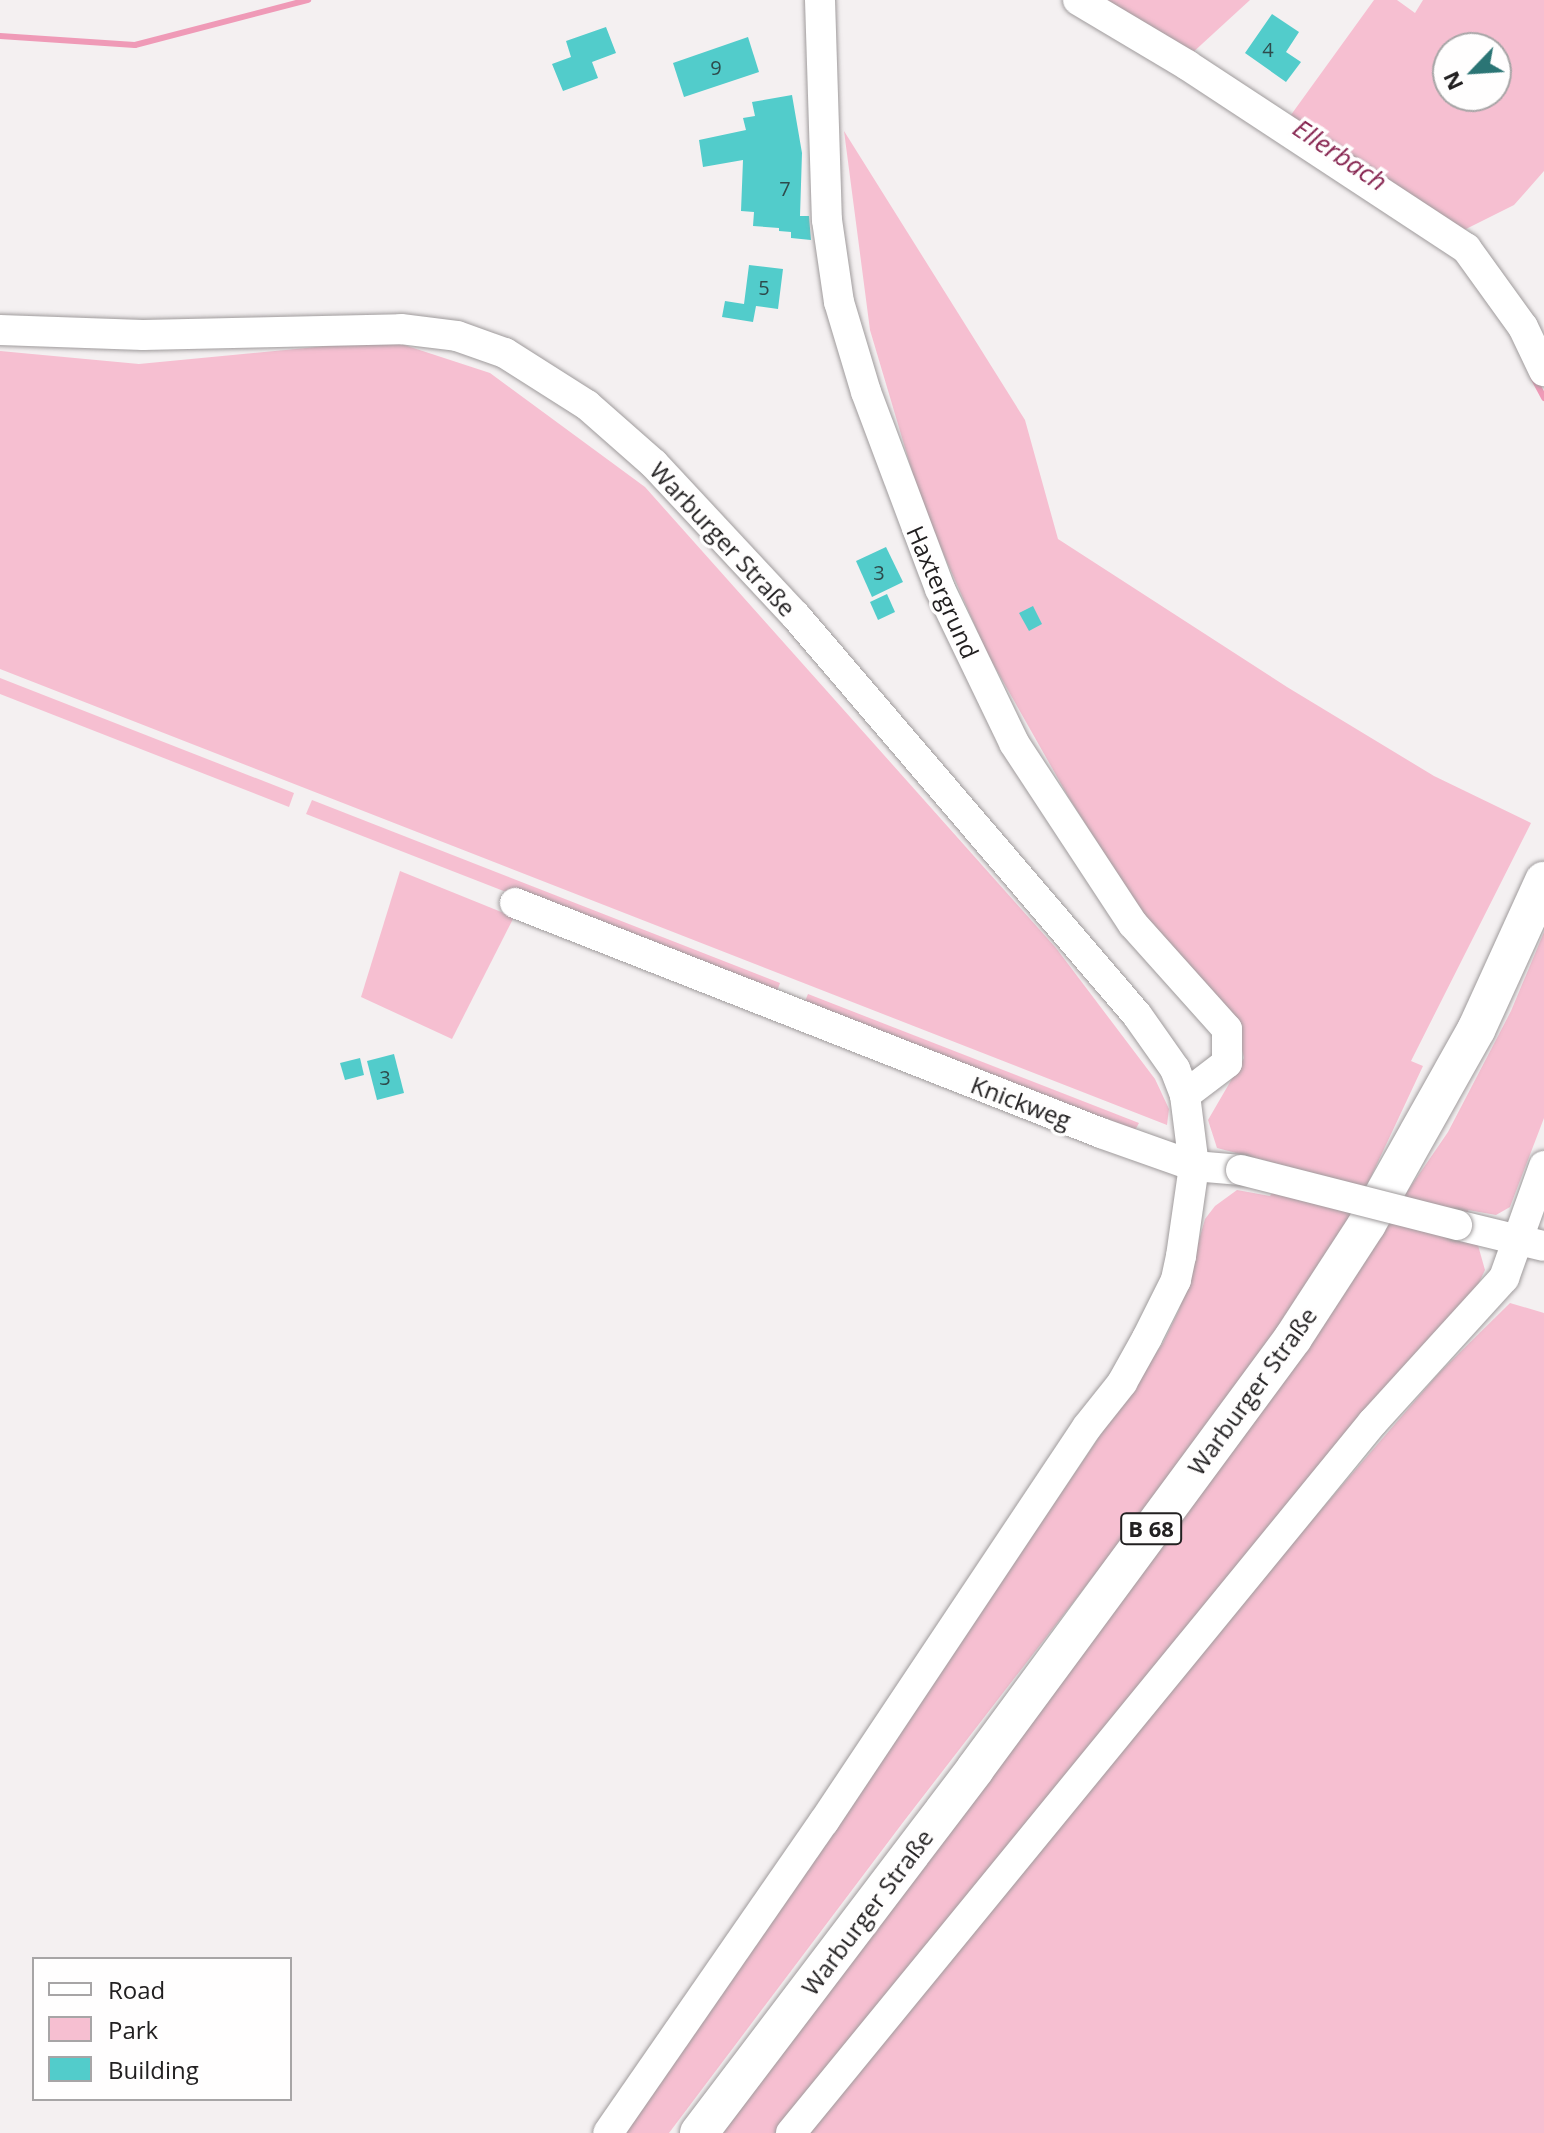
<!DOCTYPE html>
<html>
<head>
<meta charset="utf-8">
<style>
	body { margin:0 }
	#map { position:relative; width:1544px; height:2133px; overflow:hidden; background:#f4f0f1; font-family:"Open Sans",sans-serif }
	div>[style] { position:absolute }
	[style*='--x'] { left:calc(var(--x)*1px); top:calc(var(--y)*1px); width:calc(var(--w)*1px); rotate:calc(var(--a)*1deg) }
	.green>* { inset:0; background:#f6bfd1 }
	.stream>* { height:6px; margin:-3px; padding:0 3px; transform-origin:3px; border-radius:3px; background:#ef9ab7 }
	.building>* { inset:0; background:#52cccb }
	.roads { filter:drop-shadow(0 0 2px #9f9b9c) drop-shadow(0 0 2px #9f9b9c) }
	.minor>* { height:30px; margin:-15px; padding:0 15px; transform-origin:15px; border-radius:15px; background:#fff }
	.major>* { height:38px; margin:-19px; padding:0 19px; transform-origin:19px; border-radius:19px; background:#fff }
	.bridges { filter:drop-shadow(0 0 2px #9f9b9c) drop-shadow(0 0 2px #9f9b9c) }
	.minor-bridge>* { height:30px; margin:-15px; padding:0 15px; transform-origin:15px; border-radius:15px; background:#fff }
	span { translate:-50% -50%; white-space:nowrap; text-align:center; line-height:1.15; -webkit-text-stroke:7px #fffefe; paint-order:stroke }
	.number-label { font-size:20px; color:#2e4b4c }
	.number-label span { -webkit-text-stroke-width:0 }
	.shield-label span { padding:2px 6px; background:#fffefe; border:2px solid; border-radius:6px; -webkit-text-stroke-width:0 }
	.shield-label { font-size:22px; color:#222021; font-weight:700 }
	.street-label { font-size:24px; color:#222021 }
	.water-label { font-size:26px; color:#872651; font-style:italic }
	.legend { position:absolute; left:32px; top:1957px; width:260px; height:144px; box-sizing:border-box; background:#fffefe; border:2px solid #a7a5a6; margin:0; padding:10px 14px; list-style:none; font-size:24px; color:#222021 }
	.legend li { display:flex; align-items:center; gap:16px; height:40px }
	.legend b { width:40px; border:2px solid #a7a5a6 }
	.north { position:absolute; left:1432px; top:32px; width:80px; height:80px; box-sizing:border-box; background:#fffefe; border:2px solid #a7a5a6; border-radius:50%; rotate:245deg; font-size:22px; font-weight:700; line-height:32px; text-align:center; color:#222021 }
	.north::after { content:''; display:block; margin:auto; width:28px; height:36px; background:#2b7575; clip-path:polygon(50% 0,100% 100%,50% 72%,0 100%) }
</style>
</head>
<body>
<div id="map">
	<div class="green">
		<div style="clip-path:polygon(1097px 0,1250px 0,1190px 55px)"></div>
		<div style="clip-path:polygon(evenodd,1374px 0,1397px 0,1415px 13px,1423px 0,1544px 0,1544px 171px,1514px 205px,1462px 231px,1288px 119px,1374px 0,1448px 48px,1496px 48px,1496px 96px,1448px 96px,1448px 48px)"></div>
		<div style="clip-path:polygon(844px 131px,1025px 420px,1058px 539px,1287px 687px,1434px 776px,1531px 823px,1411px 1061px,1423px 1066px,1353px 1215px,1283px 1331px,904px 1821px,669px 2133px,626px 2133px,1163px 1343px,1179px 1310px,1205px 1219px,1215px 1206px,1237px 1190px,1270px 1196px,1290px 1167px,1217px 1148px,1208px 1120px,1244px 1058px,1236px 1025px,1141px 911px,1069px 798px,987px 653px,922px 505px,870px 330px)"></div>
		<div style="clip-path:polygon(389px 340px,490px 373px,645px 487px,1056px 948px,1155px 1079px,1169px 1109px,1167px 1125px,0 669px,0 351px,139px 364px)"></div>
		<div style="clip-path:polygon(0 678px,294px 793px,289px 807px,0 694px)"></div>
		<div style="clip-path:polygon(312px 800px,780px 983px,775px 997px,306px 814px)"></div>
		<div style="clip-path:polygon(400px 871px,514px 917px,452px 1039px,361px 997px)"></div>
		<div style="clip-path:polygon(1544px 932px,1544px 1118px,1510px 1207px,1496px 1215px,1468px 1210px,1485px 1270px,1472px 1297px,1374px 1401px,775px 2133px,723px 2133px,1304px 1342px,1448px 1132px,1511px 1011px)"></div>
		<div style="clip-path:polygon(808px 994px,1139px 1123px,1133px 1134px,802px 1008px)"></div>
		<div style="clip-path:polygon(1510px 1303px,1544px 1313px,1544px 2133px,802px 2133px,1218px 1629px,1439px 1373px)"></div>
	</div>
	<div class="stream">
		<div style="--x:0;--y:36;--w:135;--a:3.8"></div>
		<div style="--x:135;--y:45;--w:179;--a:-14.6"></div>
		<div style="--x:1533;--y:377;--w:24;--a:62"></div>
	</div>
	<div class="building">
		<div style="clip-path:polygon(1272px 14px,1299px 32px,1286px 52px,1301px 62px,1286px 82px,1245px 53px)"></div>
		<div style="clip-path:polygon(606px 27px,616px 53px,592px 62px,598px 78px,563px 91px,552px 64px,571px 57px,566px 41px)"></div>
		<div style="clip-path:polygon(748px 37px,759px 72px,684px 97px,673px 63px)"></div>
		<div style="clip-path:polygon(792px 95px,802px 153px,800px 216px,809px 216px,811px 240px,791px 238px,791px 232px,779px 231px,779px 228px,753px 226px,754px 212px,741px 211px,743px 160px,703px 167px,699px 140px,746px 130px,743px 118px,755px 116px,752px 102px)"></div>
		<div style="clip-path:polygon(749px 265px,783px 269px,778px 309px,756px 306px,753px 322px,722px 317px,725px 301px,744px 304px)"></div>
		<div style="clip-path:polygon(886px 547px,903px 582px,872px 597px,856px 561px)"></div>
		<div style="clip-path:polygon(887px 594px,895px 612px,878px 620px,870px 602px)"></div>
		<div style="clip-path:polygon(1033px 606px,1042px 624px,1029px 631px,1019px 613px)"></div>
		<div style="clip-path:polygon(394px 1054px,404px 1093px,377px 1100px,367px 1061px)"></div>
		<div style="clip-path:polygon(360px 1058px,364px 1075px,345px 1080px,340px 1063px)"></div>
	</div>
	<div class="roads">
		<div class="minor">
			<div style="--x:820;--y:0;--w:220;--a:88.2"></div>
			<div style="--x:827;--y:220;--w:83;--a:81.7"></div>
			<div style="--x:839;--y:302;--w:94;--a:73.3"></div>
			<div style="--x:866;--y:392;--w:210;--a:69.4"></div>
			<div style="--x:940;--y:589;--w:171;--a:64.3"></div>
			<div style="--x:1014;--y:743;--w:217;--a:56.7"></div>
			<div style="--x:1133;--y:924;--w:141;--a:48.2"></div>
			<div style="--x:1227;--y:1029;--w:34;--a:90"></div>
			<div style="--x:1227;--y:1063;--w:53;--a:142.7"></div>
			<div style="--x:1078;--y:0;--w:127;--a:30.8"></div>
			<div style="--x:1187;--y:65;--w:334;--a:33.3"></div>
			<div style="--x:1466;--y:248;--w:97;--a:54.2"></div>
			<div style="--x:1523;--y:327;--w:49;--a:64.5"></div>
			<div style="--x:0;--y:330;--w:143;--a:2"></div>
			<div style="--x:143;--y:335;--w:258;--a:-1.3"></div>
			<div style="--x:401;--y:329;--w:56;--a:7.1"></div>
			<div style="--x:457;--y:336;--w:51;--a:19.5"></div>
			<div style="--x:505;--y:353;--w:97;--a:32.4"></div>
			<div style="--x:587;--y:405;--w:89;--a:41.4"></div>
			<div style="--x:654;--y:464;--w:207;--a:47"></div>
			<div style="--x:795;--y:615;--w:526;--a:49.47"></div>
			<div style="--x:1137;--y:1015;--w:66;--a:54.9"></div>
			<div style="--x:1175;--y:1069;--w:28;--a:69"></div>
			<div style="--x:1185;--y:1095;--w:72;--a:82.8"></div>
			<div style="--x:1194;--y:1166;--w:91;--a:98.2"></div>
			<div style="--x:1181;--y:1256;--w:25;--a:102"></div>
			<div style="--x:1176;--y:1280;--w:65;--a:116.6"></div>
			<div style="--x:1147;--y:1338;--w:51;--a:119.1"></div>
			<div style="--x:1122;--y:1383;--w:56;--a:128.5"></div>
			<div style="--x:1087;--y:1427;--w:474;--a:123.7"></div>
			<div style="--x:824;--y:1821;--w:379;--a:124.7"></div>
			<div style="--x:515;--y:903;--w:630;--a:21.43"></div>
			<div style="--x:1101;--y:1133;--w:99;--a:19.5"></div>
			<div style="--x:1194;--y:1166;--w:47;--a:4.9"></div>
			<div style="--x:1457;--y:1225;--w:89;--a:13.6"></div>
			<div style="--x:791;--y:2133;--w:919;--a:-50.7"></div>
			<div style="--x:1373;--y:1422;--w:195;--a:-47.7"></div>
			<div style="--x:1504;--y:1278;--w:119;--a:-70.3"></div>
		</div>
		<div class="major">
			<div style="--x:699;--y:2133;--w:457;--a:-52.8"></div>
			<div style="--x:975;--y:1769;--w:536;--a:-53.58"></div>
			<div style="--x:1293;--y:1338;--w:136;--a:-57"></div>
			<div style="--x:1367;--y:1224;--w:223;--a:-60.7"></div>
			<div style="--x:1476;--y:1030;--w:164;--a:-65.5"></div>
		</div>
	</div>
	<div class="bridges">
		<div class="minor-bridge">
			<div style="--x:1241;--y:1170;--w:223;--a:14.3"></div>
		</div>
	</div>
	<div class="number-label">
		<span style="left:1268px;top:49px">4</span>
		<span style="left:716px;top:67px">9</span>
		<span style="left:785px;top:188px">7</span>
		<span style="left:764px;top:287px">5</span>
		<span style="left:879px;top:572px">3</span>
		<span style="left:385px;top:1077px">3</span>
	</div>
	<div class="shield-label">
		<span style="left:1151px;top:1529px">B 68</span>
	</div>
	<div class="street-label">
		<span style="left:723px;top:539px;rotate:47deg">Warburger Straße</span>
		<span style="left:943px;top:592px;rotate:66deg">Haxtergrund</span>
		<span style="left:1021px;top:1102px;rotate:21deg">Knickweg</span>
		<span style="left:1252px;top:1391px;rotate:-54deg">Warburger Straße</span>
		<span style="left:867px;top:1912px;rotate:-53deg">Warburger Straße</span>
	</div>
	<div class="water-label">
		<span style="left:1340px;top:155px;rotate:34deg">Ellerbach</span>
	</div>
	<ul class="legend">
	<li><b style="height:10px;background:#fff"></b>Road</li>
	<li><b style="height:22px;background:#f6bfd1"></b>Park</li>
	<li><b style="height:22px;background:#52cccb"></b>Building</li>
	</ul>
	<div class="north">N</div>
</div>
</body>
</html>
